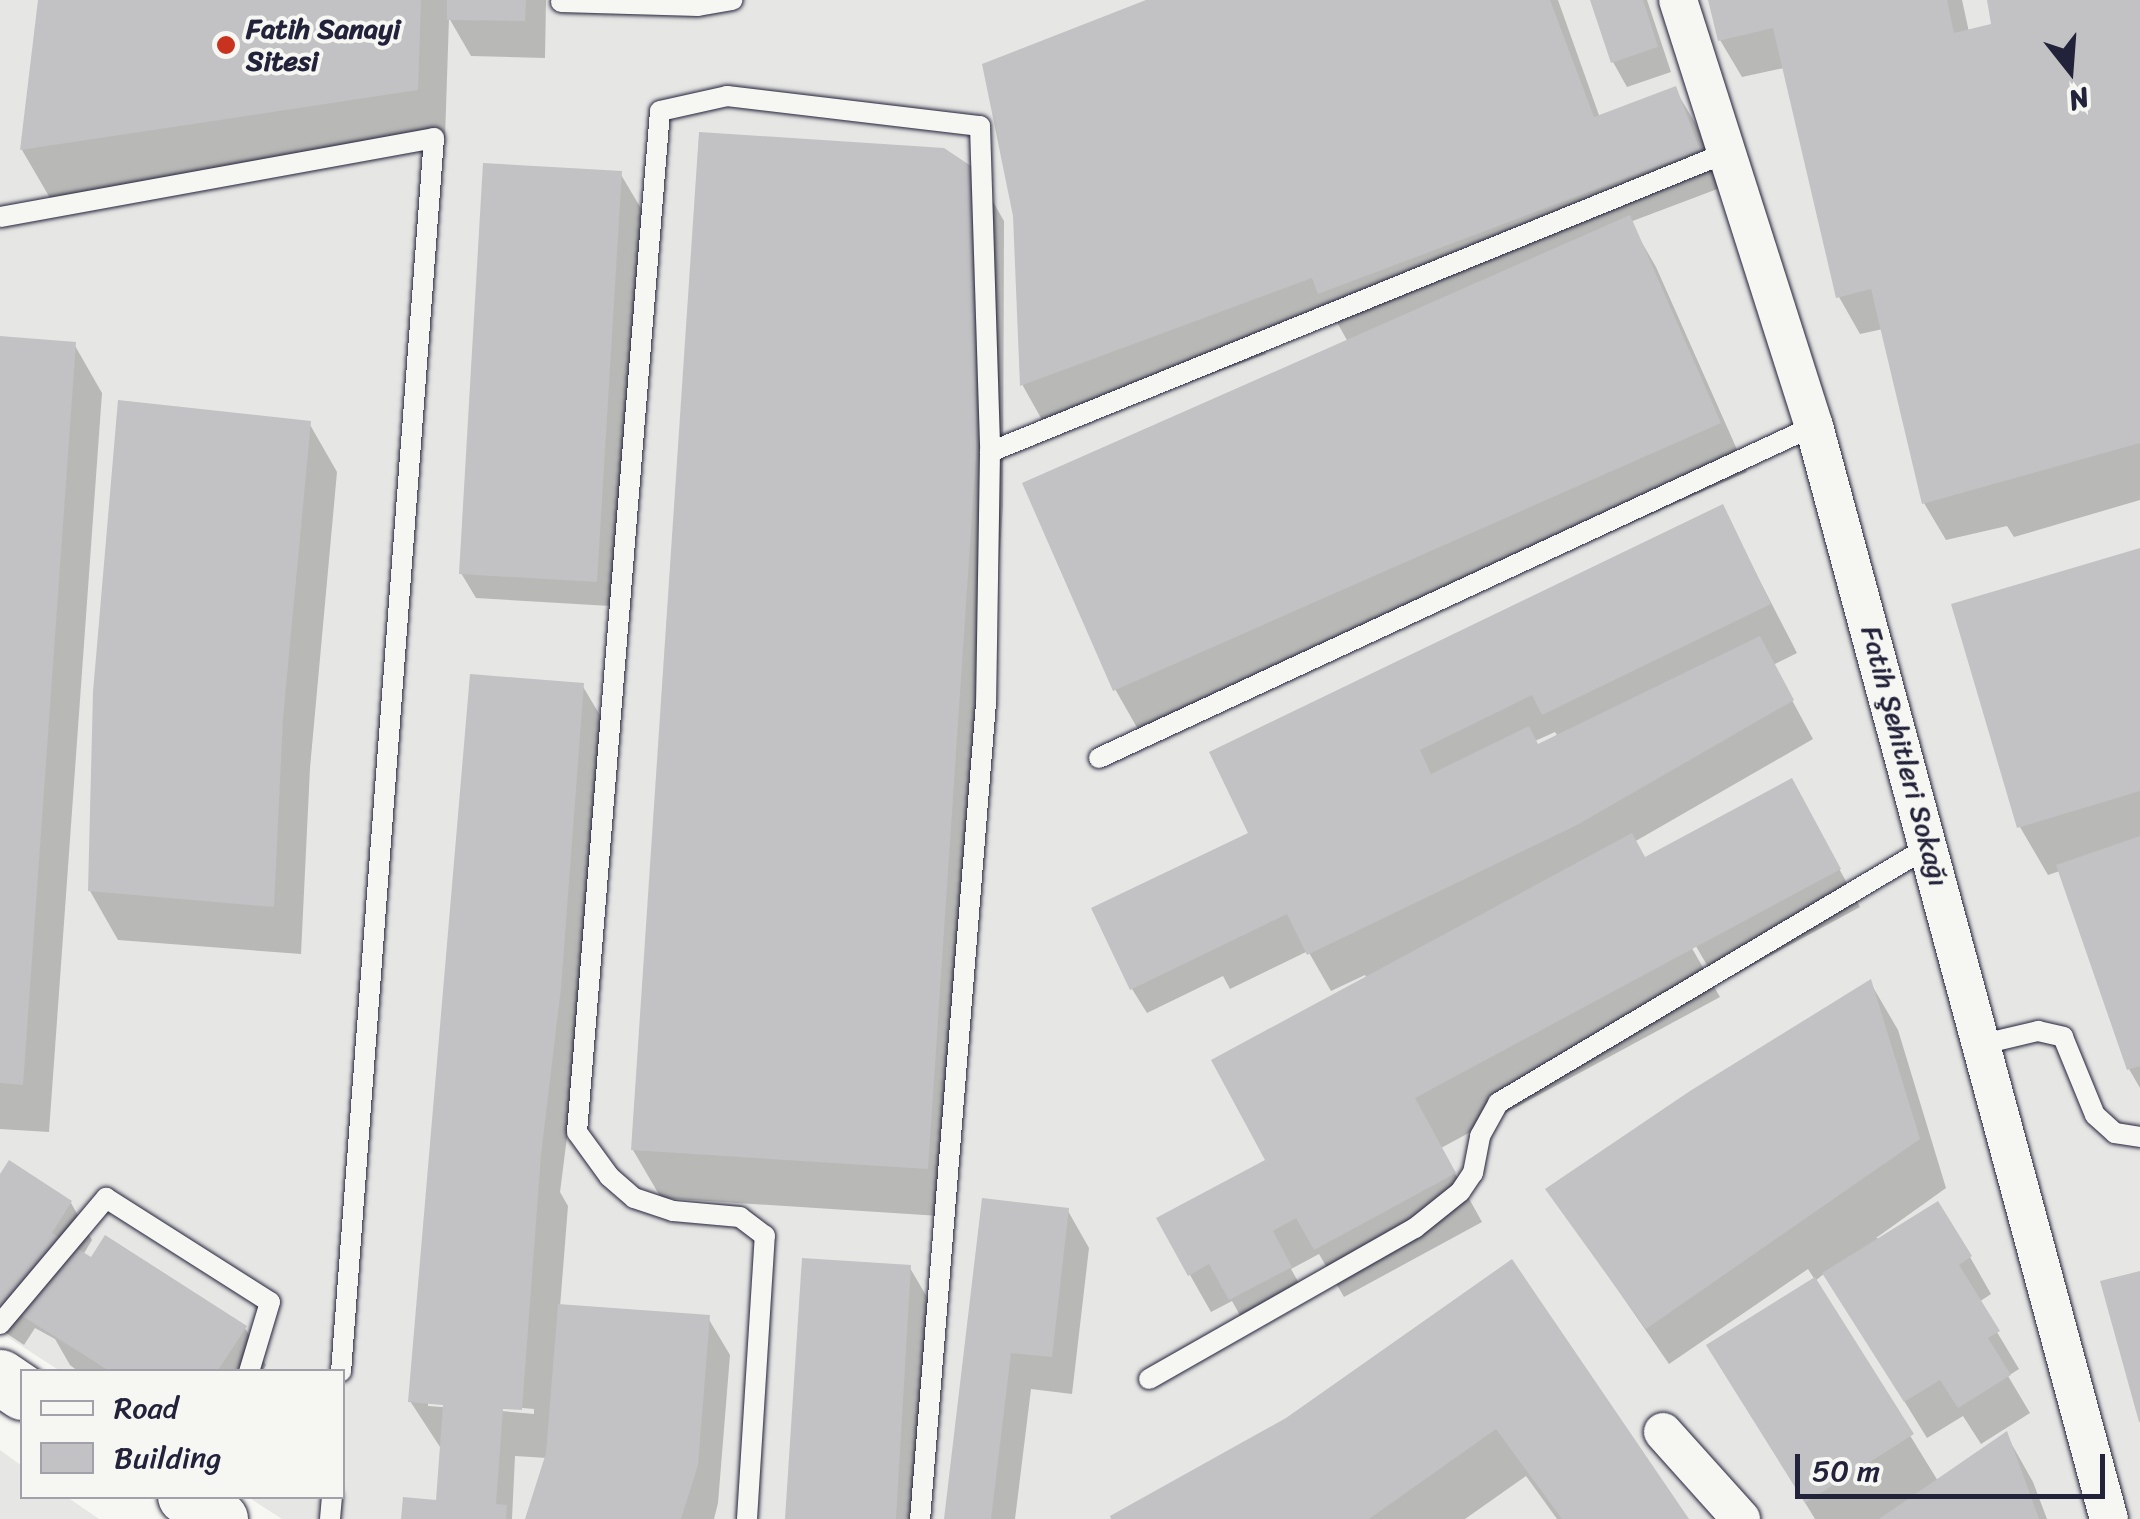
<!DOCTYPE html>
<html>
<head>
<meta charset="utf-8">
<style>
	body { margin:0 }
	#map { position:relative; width:2140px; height:1519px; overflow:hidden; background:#f6f6f2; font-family:Sriracha,sans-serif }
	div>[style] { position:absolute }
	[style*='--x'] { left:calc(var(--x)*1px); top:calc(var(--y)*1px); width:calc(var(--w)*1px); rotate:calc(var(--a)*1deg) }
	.built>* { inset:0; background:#e6e6e4 }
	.shadow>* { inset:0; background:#0003 }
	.building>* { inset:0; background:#c2c2c4 }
	.roads { filter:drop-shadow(0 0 2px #22223b) drop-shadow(0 0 2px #22223b) }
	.lane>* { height:20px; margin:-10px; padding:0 10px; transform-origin:10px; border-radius:10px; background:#f6f6f2 }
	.street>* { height:38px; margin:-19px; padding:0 19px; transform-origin:19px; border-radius:19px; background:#f6f6f2 }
	.primary>* { height:55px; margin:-27.5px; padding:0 27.5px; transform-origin:27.5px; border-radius:27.5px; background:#f6f6f2 }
	.dots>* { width:28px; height:28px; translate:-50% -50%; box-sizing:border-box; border:5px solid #f6f6f2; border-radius:50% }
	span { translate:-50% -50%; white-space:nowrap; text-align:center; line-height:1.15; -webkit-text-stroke:8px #f6f6f2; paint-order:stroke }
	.poi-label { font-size:28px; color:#22223b; font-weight:700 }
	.left { translate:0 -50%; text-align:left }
	.street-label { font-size:28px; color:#22223b }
	.legend { position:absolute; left:20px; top:1369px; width:325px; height:130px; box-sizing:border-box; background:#f6f6f2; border:2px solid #a1a1a9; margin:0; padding:12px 18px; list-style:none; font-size:30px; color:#22223b }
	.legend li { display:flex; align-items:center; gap:20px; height:50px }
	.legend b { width:50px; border:2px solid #a1a1a9 }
	.north { position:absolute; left:2020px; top:20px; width:100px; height:100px; -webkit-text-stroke:8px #f6f6f2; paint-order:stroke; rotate:163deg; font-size:28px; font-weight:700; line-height:40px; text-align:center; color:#22223b }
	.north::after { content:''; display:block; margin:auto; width:35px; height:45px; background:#22223b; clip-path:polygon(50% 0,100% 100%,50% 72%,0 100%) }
	.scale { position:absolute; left:1795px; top:1454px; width:310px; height:45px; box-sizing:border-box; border:5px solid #22223b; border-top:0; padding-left:12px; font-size:30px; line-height:35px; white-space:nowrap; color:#22223b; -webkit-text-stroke:8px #f6f6f2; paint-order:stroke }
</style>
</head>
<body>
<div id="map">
	<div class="built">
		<div style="clip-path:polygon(0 0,2140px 0,2140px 1519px,282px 1519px,248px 1497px,342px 1496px,342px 1372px,60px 1371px,0 1332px)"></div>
		<div style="clip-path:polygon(0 1450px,22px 1466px,22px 1496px,67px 1497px,99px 1519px,0 1519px)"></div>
	</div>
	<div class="shadow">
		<div style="clip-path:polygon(40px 0,546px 0,545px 58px,471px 56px,449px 18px,445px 138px,50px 198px,22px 150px)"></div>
		<div style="clip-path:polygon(1153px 0,1558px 0,1600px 118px,1675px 89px,1697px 126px,1720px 188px,1630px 222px,1656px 267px,1747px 472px,1143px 738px,1115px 689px,1348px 342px,1333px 315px,1261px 342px,1266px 354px,1050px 434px,1023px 386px,1015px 216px)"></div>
		<div style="clip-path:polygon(1592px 0,1647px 0,1671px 72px,1627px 87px,1613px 62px)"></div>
		<div style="clip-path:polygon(1711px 0,1962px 0,1969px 32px,1995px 25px,1989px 0,2140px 0,2140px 500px,2014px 537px,2007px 526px,1946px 540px,1924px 503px,1883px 329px,1860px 334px,1839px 297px,1784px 68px,1742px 77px,1720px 40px)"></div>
		<div style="clip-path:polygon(976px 172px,1004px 221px,1003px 506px,955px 1217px,661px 1198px,633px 1150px)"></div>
		<div style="clip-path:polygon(620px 173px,649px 222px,610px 606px,476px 598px,461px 573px)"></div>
		<div style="clip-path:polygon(0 339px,74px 344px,102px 393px,49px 1132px,0 1129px)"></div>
		<div style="clip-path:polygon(309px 423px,337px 472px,310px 768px,301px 954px,118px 940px,90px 891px)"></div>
		<div style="clip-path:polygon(evenodd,1722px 507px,1797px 653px,1773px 665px,1813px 739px,1634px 842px,1645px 860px,1812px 819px,1860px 907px,1718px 984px,1690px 936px,1686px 938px,1720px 997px,1441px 1148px,1482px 1222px,1344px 1297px,1319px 1254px,1291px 1269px,1304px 1292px,1245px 1324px,1232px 1301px,1211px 1312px,1190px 1275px,1264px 1163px,1367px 979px,1365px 975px,1331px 991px,1308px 951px,1230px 989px,1223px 976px,1147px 1013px,1132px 989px,1251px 834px,1722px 507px,1555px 732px,1557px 735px,1538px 746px,1535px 741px,1555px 732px)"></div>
		<div style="clip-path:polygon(2140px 550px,2140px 1088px,2129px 1069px,2060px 871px,2048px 875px,2020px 827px)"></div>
		<div style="clip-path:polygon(evenodd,582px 685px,604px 722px,581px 1027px,560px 1192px,568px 1206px,560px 1307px,708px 1318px,730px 1355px,718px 1503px,714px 1519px,528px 1519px,547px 1458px,515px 1456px,512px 1519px,404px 1519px,438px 1503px,442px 1450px,410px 1401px,582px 685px,428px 1401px,479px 1410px,428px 1406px,428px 1401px,582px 685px,501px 1406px,534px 1409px,534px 1414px,501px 1411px,501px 1406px)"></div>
		<div style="clip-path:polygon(1870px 982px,1898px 1030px,1946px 1188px,1876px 1238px,1970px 1257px,1991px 1294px,1979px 1302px,2019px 1369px,2008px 1376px,2030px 1413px,1981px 1444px,1963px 1416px,1927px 1438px,1825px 1273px,1815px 1281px,1938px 1481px,2006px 1434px,2033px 1482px,2047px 1519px,1815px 1519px,1709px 1346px,1815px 1280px,1808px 1269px,1669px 1364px,1548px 1189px)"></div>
		<div style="clip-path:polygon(0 1179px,71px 1203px,92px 1240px,83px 1255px,90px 1262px,245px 1328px,266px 1365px,262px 1372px,79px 1372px,70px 1365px,55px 1339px,35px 1328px,24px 1345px,0 1329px)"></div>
		<div style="clip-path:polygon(984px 1201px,1068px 1211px,1089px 1248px,1072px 1394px,1031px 1389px,1015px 1519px,946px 1519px)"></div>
		<div style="clip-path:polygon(1511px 1263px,1686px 1519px,1557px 1519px,1526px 1476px,1465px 1519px,1114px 1519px,1287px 1420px)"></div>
		<div style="clip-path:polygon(910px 1268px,938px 1316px,925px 1519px,788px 1519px)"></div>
	</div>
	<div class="building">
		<div style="clip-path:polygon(38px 0,421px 0,418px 90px,20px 150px)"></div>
		<div style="clip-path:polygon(447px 0,526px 0,525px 21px,447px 20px)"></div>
		<div style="clip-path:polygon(1146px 0,1550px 0,1594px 117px,1676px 86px,1700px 150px,1318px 294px,1312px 278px,1020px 386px,1013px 216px,982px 64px)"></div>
		<div style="clip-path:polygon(1590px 0,1643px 0,1658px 47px,1611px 63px)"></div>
		<div style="clip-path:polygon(1708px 0,1947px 0,1954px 33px,1991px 24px,1987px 0,2140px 0,2140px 443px,1922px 504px,1871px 289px,1836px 298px,1773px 28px,1718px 41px)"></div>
		<div style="clip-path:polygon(699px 132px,944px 148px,977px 170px,976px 455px,928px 1169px,631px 1150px)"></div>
		<div style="clip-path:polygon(483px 163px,622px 171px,597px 582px,459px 574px)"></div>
		<div style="clip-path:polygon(1630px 215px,1721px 423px,1113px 691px,1022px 483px)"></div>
		<div style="clip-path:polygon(0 336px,76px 342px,23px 1085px,0 1083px)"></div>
		<div style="clip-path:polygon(118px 400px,311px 421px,283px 718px,274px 907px,88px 891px,93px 692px)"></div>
		<div style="clip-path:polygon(1723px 504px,1771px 604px,1542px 715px,1532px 695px,1420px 750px,1431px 774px,1529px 726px,1538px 744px,1760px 636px,1794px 700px,1577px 825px,1307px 955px,1287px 914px,1130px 990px,1091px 908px,1248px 833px,1209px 752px)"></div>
		<div style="clip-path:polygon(2140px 548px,2140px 791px,2017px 828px,1951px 604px)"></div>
		<div style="clip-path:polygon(470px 674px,584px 683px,561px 988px,541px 1155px,522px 1410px,503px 1409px,496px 1504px,507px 1505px,506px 1519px,401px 1519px,403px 1497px,436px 1500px,443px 1405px,408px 1402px)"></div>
		<div style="clip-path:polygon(1792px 778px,1841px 869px,1415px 1098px,1456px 1173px,1314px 1250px,1296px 1218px,1273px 1231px,1292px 1267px,1229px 1300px,1209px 1264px,1188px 1276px,1156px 1218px,1265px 1160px,1211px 1060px,1632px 833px,1645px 857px)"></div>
		<div style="clip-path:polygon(2140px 836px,2140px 1066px,2127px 1070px,2056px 865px)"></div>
		<div style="clip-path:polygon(1871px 979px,1920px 1139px,1646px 1329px,1545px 1189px,1690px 1091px)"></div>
		<div style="clip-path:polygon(9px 1160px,72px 1201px,52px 1233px,91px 1257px,105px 1235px,247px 1326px,217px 1372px,111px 1372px,5px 1305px,0 1313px,0 1174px)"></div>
		<div style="clip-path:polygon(982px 1198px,1069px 1208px,1052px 1357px,1011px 1353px,991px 1519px,944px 1519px)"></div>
		<div style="clip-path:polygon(1938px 1201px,1972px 1256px,1959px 1265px,2000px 1331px,1988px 1338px,2011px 1375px,1958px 1408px,1940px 1380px,1904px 1402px,1822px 1273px)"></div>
		<div style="clip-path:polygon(802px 1258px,911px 1265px,896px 1519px,785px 1519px)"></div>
		<div style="clip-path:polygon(1512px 1259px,1689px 1519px,1562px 1519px,1496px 1429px,1369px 1519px,1111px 1519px,1110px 1516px,1286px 1418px)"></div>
		<div style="clip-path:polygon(2140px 1271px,2140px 1422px,2139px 1422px,2100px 1281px)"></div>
		<div style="clip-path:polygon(1815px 1277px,1914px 1434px,1805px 1503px,1706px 1345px)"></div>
		<div style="clip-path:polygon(558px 1304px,710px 1315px,698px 1465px,681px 1519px,525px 1519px,546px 1453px)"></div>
		<div style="clip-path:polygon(2007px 1431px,2039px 1519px,1879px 1519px)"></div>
	</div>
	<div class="roads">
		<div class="lane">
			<div style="--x:561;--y:2;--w:137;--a:1.7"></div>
			<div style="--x:698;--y:6;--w:35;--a:-10"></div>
			<div style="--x:0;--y:217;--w:441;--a:-10.3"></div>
			<div style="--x:434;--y:138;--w:1237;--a:94.31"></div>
			<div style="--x:990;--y:452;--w:797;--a:-22.12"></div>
			<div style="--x:1099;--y:758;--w:788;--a:-24.91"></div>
			<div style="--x:1983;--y:1044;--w:57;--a:-13.3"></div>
			<div style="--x:2038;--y:1031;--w:26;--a:13"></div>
			<div style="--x:2063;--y:1037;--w:84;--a:67.7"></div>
			<div style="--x:2095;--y:1115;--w:27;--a:42"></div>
			<div style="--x:2115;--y:1133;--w:25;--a:9"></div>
			<div style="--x:0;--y:1324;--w:165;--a:-49.9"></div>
			<div style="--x:106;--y:1198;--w:194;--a:32.4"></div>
			<div style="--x:270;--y:1302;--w:73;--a:106.7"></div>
			<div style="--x:1149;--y:1379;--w:306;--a:-29.6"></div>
			<div style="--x:1415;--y:1228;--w:58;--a:-38.7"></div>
			<div style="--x:1460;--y:1192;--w:23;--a:-56"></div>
			<div style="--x:1473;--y:1173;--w:38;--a:-79"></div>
			<div style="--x:1480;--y:1136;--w:38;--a:-61"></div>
			<div style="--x:1498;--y:1103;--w:503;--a:-30.75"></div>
			<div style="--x:330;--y:1519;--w:23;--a:-85"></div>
			<div style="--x:747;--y:1519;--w:284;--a:-86.4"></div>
			<div style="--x:765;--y:1236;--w:31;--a:-143"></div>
			<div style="--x:740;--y:1217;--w:67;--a:-174.9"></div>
			<div style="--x:673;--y:1211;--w:41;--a:-161.6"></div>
			<div style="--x:634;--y:1198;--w:33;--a:-139"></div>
			<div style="--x:609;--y:1176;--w:54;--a:-126"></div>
			<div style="--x:577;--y:1132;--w:1024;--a:-85.35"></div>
			<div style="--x:660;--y:111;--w:69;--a:-12.6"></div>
			<div style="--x:727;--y:96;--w:255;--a:6.8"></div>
			<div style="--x:980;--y:126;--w:326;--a:88.2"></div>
			<div style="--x:990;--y:452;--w:251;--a:90.9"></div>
			<div style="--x:986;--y:703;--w:819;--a:94.62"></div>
		</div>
		<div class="street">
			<div style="--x:1678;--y:0;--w:447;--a:72.3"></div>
			<div style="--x:1814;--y:426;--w:1132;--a:74.9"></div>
			<div style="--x:1663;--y:1432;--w:117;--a:48.1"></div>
		</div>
		<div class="primary">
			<div style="--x:0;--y:1377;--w:27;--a:34"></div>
			<div style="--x:185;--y:1496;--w:42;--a:33.3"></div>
		</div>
	</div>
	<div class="dots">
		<div style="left:226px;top:45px;background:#c8321e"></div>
	</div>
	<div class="poi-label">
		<span class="left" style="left:246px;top:45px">Fatih Sanayi<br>Sitesi</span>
	</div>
	<div class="street-label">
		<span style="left:1905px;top:756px;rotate:75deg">Fatih Şehitleri Sokağı</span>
	</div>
	<ul class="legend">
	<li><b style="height:12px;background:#f6f6f2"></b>Road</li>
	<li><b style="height:28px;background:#c2c2c4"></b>Building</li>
	</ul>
	<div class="north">N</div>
	<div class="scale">50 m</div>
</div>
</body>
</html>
